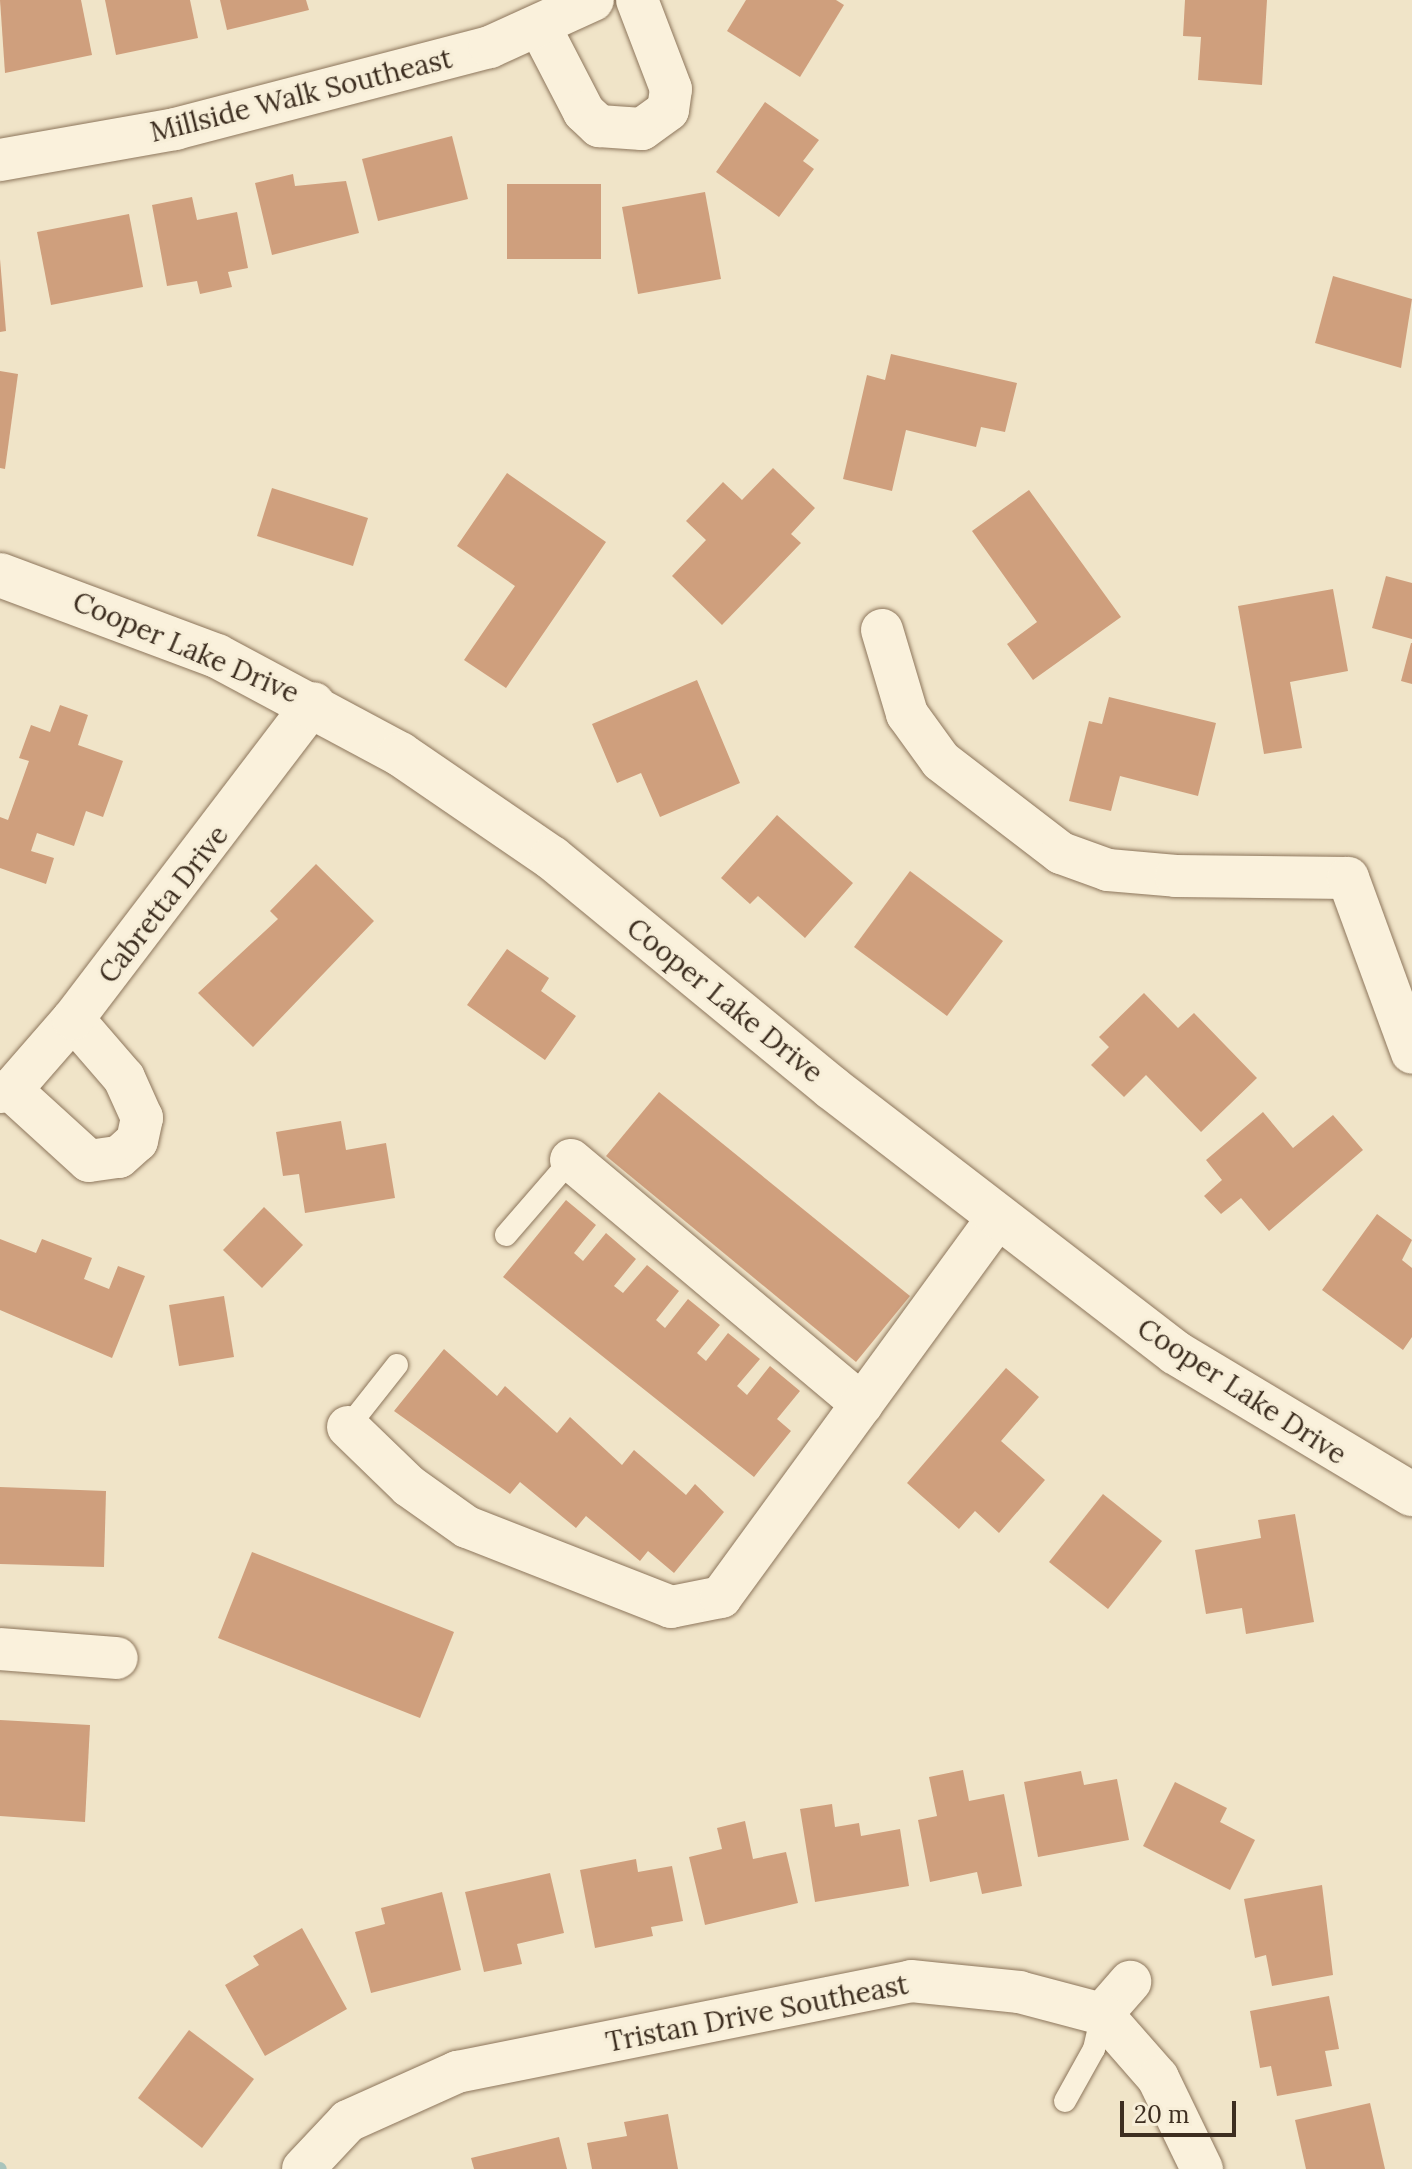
<!DOCTYPE html>
<html>
<head>
<meta charset="utf-8">
<style>
	body { margin:0 }
	#map { position:relative; width:1412px; height:2169px; overflow:hidden; background:#f0e4c8; font-family:Lora,serif }
	div>[style] { position:absolute }
	[style*='--x'] { left:calc(var(--x)*1px); top:calc(var(--y)*1px); width:calc(var(--w)*1px); rotate:calc(var(--a)*1deg) }
	.stream>* { height:12px; margin:-6px; padding:0 6px; transform-origin:6px; border-radius:6px; background:#a9c4bc }
	.building>* { inset:0; background:#cf9f7d }
	.roads { filter:drop-shadow(0 0 2px #8d765c) drop-shadow(0 0 2px #8d765c) }
	.service>* { height:22px; margin:-11px; padding:0 11px; transform-origin:11px; border-radius:11px; background:#faf1dc }
	.minor>* { height:42px; margin:-21px; padding:0 21px; transform-origin:21px; border-radius:21px; background:#faf1dc }
	.tertiary>* { height:44px; margin:-22px; padding:0 22px; transform-origin:22px; border-radius:22px; background:#faf1dc }
	span { translate:-50% -50%; white-space:nowrap; text-align:center; line-height:1.15; -webkit-text-stroke:6px #f7eed8; paint-order:stroke }
	.street-label { font-size:28px; color:#3d2e20 }
	.scale { position:absolute; left:1120px; top:2101px; width:116px; height:36px; box-sizing:border-box; border:4px solid #3d2e20; border-top:0; padding-left:10px; font-size:24px; line-height:28px; white-space:nowrap; color:#3d2e20; -webkit-text-stroke:6px #f7eed8; paint-order:stroke }
</style>
</head>
<body>
<div id="map">
	<div class="stream">
		<div style="--x:0;--y:2168;--w:1;--a:45"></div>
	</div>
	<div class="building">
		<div style="clip-path:polygon(0 0,81px 0,92px 55px,5px 73px)"></div>
		<div style="clip-path:polygon(105px 0,190px 0,198px 38px,116px 55px)"></div>
		<div style="clip-path:polygon(220px 0,306px 0,309px 10px,227px 30px)"></div>
		<div style="clip-path:polygon(746px 0,836px 0,844px 5px,800px 77px,727px 31px)"></div>
		<div style="clip-path:polygon(1185px 0,1267px 0,1262px 85px,1198px 80px,1201px 37px,1183px 36px)"></div>
		<div style="clip-path:polygon(765px 102px,819px 140px,803px 161px,814px 169px,779px 217px,716px 172px)"></div>
		<div style="clip-path:polygon(452px 136px,468px 199px,378px 221px,362px 159px)"></div>
		<div style="clip-path:polygon(293px 174px,295px 186px,346px 181px,359px 233px,272px 255px,255px 183px)"></div>
		<div style="clip-path:polygon(507px 184px,601px 184px,601px 259px,507px 259px)"></div>
		<div style="clip-path:polygon(705px 192px,721px 279px,638px 294px,622px 207px)"></div>
		<div style="clip-path:polygon(192px 197px,197px 220px,237px 212px,248px 268px,228px 272px,232px 287px,200px 294px,197px 281px,167px 286px,152px 205px)"></div>
		<div style="clip-path:polygon(129px 214px,143px 287px,51px 305px,37px 232px)"></div>
		<div style="clip-path:polygon(0 259px,6px 331px,0 332px)"></div>
		<div style="clip-path:polygon(1333px 276px,1412px 299px,1401px 368px,1315px 343px)"></div>
		<div style="clip-path:polygon(891px 354px,1017px 383px,1005px 432px,981px 427px,976px 447px,906px 430px,892px 491px,843px 479px,867px 375px,885px 380px)"></div>
		<div style="clip-path:polygon(0 371px,18px 374px,5px 469px,0 468px)"></div>
		<div style="clip-path:polygon(773px 468px,815px 508px,791px 534px,801px 543px,722px 625px,672px 576px,706px 540px,686px 521px,723px 482px,742px 500px)"></div>
		<div style="clip-path:polygon(507px 473px,606px 542px,506px 688px,464px 660px,515px 586px,457px 546px)"></div>
		<div style="clip-path:polygon(272px 488px,368px 518px,353px 566px,257px 536px)"></div>
		<div style="clip-path:polygon(1029px 490px,1121px 617px,1033px 680px,1007px 644px,1037px 622px,972px 531px)"></div>
		<div style="clip-path:polygon(1386px 576px,1412px 583px,1412px 639px,1372px 628px)"></div>
		<div style="clip-path:polygon(1333px 589px,1348px 671px,1290px 682px,1302px 748px,1264px 754px,1238px 606px)"></div>
		<div style="clip-path:polygon(1411px 643px,1412px 643px,1412px 684px,1401px 681px)"></div>
		<div style="clip-path:polygon(697px 680px,740px 783px,660px 817px,641px 773px,617px 783px,592px 724px)"></div>
		<div style="clip-path:polygon(1109px 697px,1216px 723px,1198px 796px,1120px 776px,1111px 811px,1069px 801px,1089px 721px,1102px 724px)"></div>
		<div style="clip-path:polygon(60px 705px,88px 715px,78px 745px,123px 761px,103px 817px,86px 811px,74px 846px,37px 833px,31px 851px,54px 858px,46px 884px,0 868px,0 817px,8px 820px,29px 761px,19px 758px,31px 725px,50px 732px)"></div>
		<div style="clip-path:polygon(777px 815px,853px 883px,805px 938px,758px 896px,750px 904px,721px 878px)"></div>
		<div style="clip-path:polygon(316px 864px,374px 921px,253px 1047px,198px 993px,278px 919px,270px 911px)"></div>
		<div style="clip-path:polygon(910px 871px,1003px 941px,947px 1016px,854px 947px)"></div>
		<div style="clip-path:polygon(507px 949px,549px 978px,541px 991px,576px 1016px,545px 1060px,467px 1005px)"></div>
		<div style="clip-path:polygon(1144px 993px,1178px 1028px,1194px 1013px,1257px 1078px,1201px 1132px,1146px 1075px,1124px 1097px,1091px 1065px,1109px 1047px,1099px 1037px)"></div>
		<div style="clip-path:polygon(659px 1092px,910px 1296px,856px 1362px,606px 1156px)"></div>
		<div style="clip-path:polygon(1263px 1112px,1293px 1148px,1333px 1115px,1363px 1150px,1269px 1231px,1241px 1198px,1221px 1214px,1204px 1196px,1222px 1180px,1206px 1160px)"></div>
		<div style="clip-path:polygon(341px 1121px,346px 1150px,386px 1143px,395px 1198px,305px 1213px,299px 1174px,283px 1176px,276px 1132px)"></div>
		<div style="clip-path:polygon(566px 1200px,596px 1225px,574px 1253px,583px 1261px,606px 1233px,636px 1259px,614px 1286px,623px 1293px,647px 1265px,679px 1291px,656px 1320px,665px 1328px,688px 1299px,720px 1325px,697px 1353px,706px 1361px,728px 1333px,760px 1359px,737px 1386px,747px 1395px,770px 1366px,800px 1391px,777px 1419px,791px 1431px,754px 1477px,503px 1277px)"></div>
		<div style="clip-path:polygon(264px 1207px,303px 1245px,262px 1288px,223px 1250px)"></div>
		<div style="clip-path:polygon(1377px 1214px,1412px 1240px,1402px 1260px,1412px 1268px,1412px 1337px,1403px 1350px,1322px 1290px)"></div>
		<div style="clip-path:polygon(0 1239px,36px 1253px,42px 1239px,92px 1258px,84px 1279px,109px 1289px,118px 1266px,145px 1276px,112px 1358px,0 1310px)"></div>
		<div style="clip-path:polygon(224px 1296px,234px 1357px,179px 1366px,169px 1305px)"></div>
		<div style="clip-path:polygon(444px 1349px,497px 1396px,505px 1386px,557px 1433px,570px 1417px,622px 1465px,634px 1450px,686px 1495px,695px 1484px,724px 1512px,674px 1573px,648px 1551px,640px 1561px,586px 1516px,576px 1528px,520px 1482px,510px 1494px,394px 1411px)"></div>
		<div style="clip-path:polygon(1006px 1368px,1039px 1397px,1001px 1441px,1045px 1480px,999px 1533px,975px 1511px,959px 1529px,907px 1483px)"></div>
		<div style="clip-path:polygon(0 1487px,106px 1491px,104px 1567px,0 1564px)"></div>
		<div style="clip-path:polygon(1103px 1494px,1162px 1541px,1108px 1609px,1049px 1562px)"></div>
		<div style="clip-path:polygon(1295px 1514px,1314px 1622px,1246px 1634px,1242px 1608px,1206px 1614px,1195px 1550px,1261px 1538px,1258px 1520px)"></div>
		<div style="clip-path:polygon(252px 1552px,454px 1632px,420px 1718px,218px 1638px)"></div>
		<div style="clip-path:polygon(0 1720px,90px 1725px,85px 1822px,0 1816px)"></div>
		<div style="clip-path:polygon(963px 1770px,969px 1801px,1004px 1794px,1022px 1886px,982px 1894px,977px 1872px,930px 1882px,918px 1820px,937px 1816px,929px 1777px)"></div>
		<div style="clip-path:polygon(1081px 1771px,1084px 1785px,1117px 1779px,1129px 1840px,1038px 1857px,1024px 1782px)"></div>
		<div style="clip-path:polygon(1175px 1782px,1227px 1808px,1220px 1822px,1255px 1840px,1230px 1890px,1143px 1846px)"></div>
		<div style="clip-path:polygon(832px 1804px,835px 1827px,859px 1823px,861px 1836px,900px 1829px,909px 1886px,815px 1902px,800px 1809px)"></div>
		<div style="clip-path:polygon(745px 1821px,753px 1859px,786px 1852px,798px 1903px,705px 1925px,689px 1857px,722px 1849px,717px 1828px)"></div>
		<div style="clip-path:polygon(636px 1859px,638px 1872px,672px 1866px,683px 1921px,651px 1927px,653px 1936px,595px 1948px,580px 1870px)"></div>
		<div style="clip-path:polygon(550px 1873px,564px 1933px,517px 1944px,522px 1964px,484px 1972px,465px 1892px)"></div>
		<div style="clip-path:polygon(1322px 1885px,1333px 1975px,1272px 1986px,1266px 1955px,1255px 1958px,1244px 1899px)"></div>
		<div style="clip-path:polygon(442px 1892px,461px 1970px,371px 1993px,355px 1932px,385px 1924px,381px 1908px)"></div>
		<div style="clip-path:polygon(302px 1928px,347px 2009px,265px 2056px,225px 1985px,259px 1965px,253px 1956px)"></div>
		<div style="clip-path:polygon(1329px 1996px,1339px 2049px,1325px 2051px,1332px 2086px,1277px 2096px,1271px 2066px,1260px 2068px,1250px 2011px)"></div>
		<div style="clip-path:polygon(189px 2030px,254px 2079px,202px 2148px,138px 2098px)"></div>
		<div style="clip-path:polygon(1370px 2103px,1385px 2169px,1306px 2169px,1295px 2120px)"></div>
		<div style="clip-path:polygon(668px 2114px,678px 2169px,592px 2169px,587px 2143px,627px 2136px,624px 2122px)"></div>
		<div style="clip-path:polygon(559px 2137px,567px 2169px,474px 2169px,471px 2158px)"></div>
	</div>
	<div class="roads">
		<div class="service">
			<div style="--x:506;--y:1235;--w:99;--a:-49.1"></div>
			<div style="--x:348;--y:1427;--w:79;--a:-51.7"></div>
			<div style="--x:1065;--y:2101;--w:60;--a:-60.9"></div>
			<div style="--x:1094;--y:2049;--w:36;--a:-77"></div>
		</div>
		<div class="minor">
			<div style="--x:541;--y:29;--w:93;--a:62.6"></div>
			<div style="--x:584;--y:112;--w:21;--a:43"></div>
			<div style="--x:599;--y:126;--w:43;--a:4"></div>
			<div style="--x:642;--y:129;--w:32;--a:-36"></div>
			<div style="--x:668;--y:110;--w:21;--a:-82"></div>
			<div style="--x:671;--y:89;--w:95;--a:-110.9"></div>
			<div style="--x:0;--y:160;--w:178;--a:-10"></div>
			<div style="--x:175;--y:129;--w:325;--a:-14.6"></div>
			<div style="--x:490;--y:47;--w:113;--a:-24.5"></div>
			<div style="--x:882;--y:630;--w:88;--a:73.4"></div>
			<div style="--x:907;--y:714;--w:58;--a:54.1"></div>
			<div style="--x:941;--y:761;--w:151;--a:37.5"></div>
			<div style="--x:1061;--y:853;--w:50;--a:19.9"></div>
			<div style="--x:1108;--y:870;--w:68;--a:5"></div>
			<div style="--x:1176;--y:876;--w:172;--a:0.7"></div>
			<div style="--x:1348;--y:878;--w:186;--a:69.9"></div>
			<div style="--x:11;--y:1090;--w:105;--a:42.3"></div>
			<div style="--x:89;--y:1161;--w:30;--a:-8"></div>
			<div style="--x:119;--y:1157;--w:24;--a:-42"></div>
			<div style="--x:137;--y:1141;--w:24;--a:-78"></div>
			<div style="--x:142;--y:1118;--w:44;--a:-114.2"></div>
			<div style="--x:124;--y:1078;--w:78;--a:-130.8"></div>
			<div style="--x:0;--y:1092;--w:11;--a:-10"></div>
			<div style="--x:11;--y:1090;--w:94;--a:-48.9"></div>
			<div style="--x:73;--y:1019;--w:397;--a:-52.7"></div>
			<div style="--x:571;--y:1160;--w:380;--a:40"></div>
			<div style="--x:348;--y:1427;--w:85;--a:44"></div>
			<div style="--x:409;--y:1486;--w:71;--a:35.3"></div>
			<div style="--x:467;--y:1527;--w:219;--a:21.4"></div>
			<div style="--x:671;--y:1607;--w:51;--a:-11.3"></div>
			<div style="--x:721;--y:1597;--w:470;--a:-53.9"></div>
			<div style="--x:0;--y:1649;--w:117;--a:4.4"></div>
			<div style="--x:1102;--y:2014;--w:43;--a:-48.8"></div>
			<div style="--x:303;--y:2169;--w:66;--a:-46.8"></div>
			<div style="--x:348;--y:2121;--w:120;--a:-24.2"></div>
			<div style="--x:457;--y:2072;--w:463;--a:-11.3"></div>
			<div style="--x:911;--y:1981;--w:109;--a:5.8"></div>
			<div style="--x:1019;--y:1992;--w:86;--a:14.8"></div>
			<div style="--x:1102;--y:2014;--w:85;--a:48.8"></div>
			<div style="--x:1158;--y:2078;--w:101;--a:64.2"></div>
		</div>
		<div class="tertiary">
			<div style="--x:0;--y:575;--w:232;--a:20.5"></div>
			<div style="--x:217;--y:656;--w:208;--a:28.2"></div>
			<div style="--x:400;--y:754;--w:184;--a:34.4"></div>
			<div style="--x:552;--y:858;--w:362;--a:39.4"></div>
			<div style="--x:832;--y:1088;--w:434;--a:37.6"></div>
			<div style="--x:1176;--y:1353;--w:275;--a:30.9"></div>
		</div>
	</div>
	<div class="street-label">
		<span style="left:301px;top:95px;rotate:-14deg">Millside Walk Southeast</span>
		<span style="left:186px;top:647px;rotate:23deg">Cooper Lake Drive</span>
		<span style="left:163px;top:904px;rotate:-52deg">Cabretta Drive</span>
		<span style="left:725px;top:1000px;rotate:39deg">Cooper Lake Drive</span>
		<span style="left:1242px;top:1391px;rotate:33deg">Cooper Lake Drive</span>
		<span style="left:757px;top:2013px;rotate:-11deg">Tristan Drive Southeast</span>
	</div>
	<div class="scale">20 m</div>
</div>
</body>
</html>
